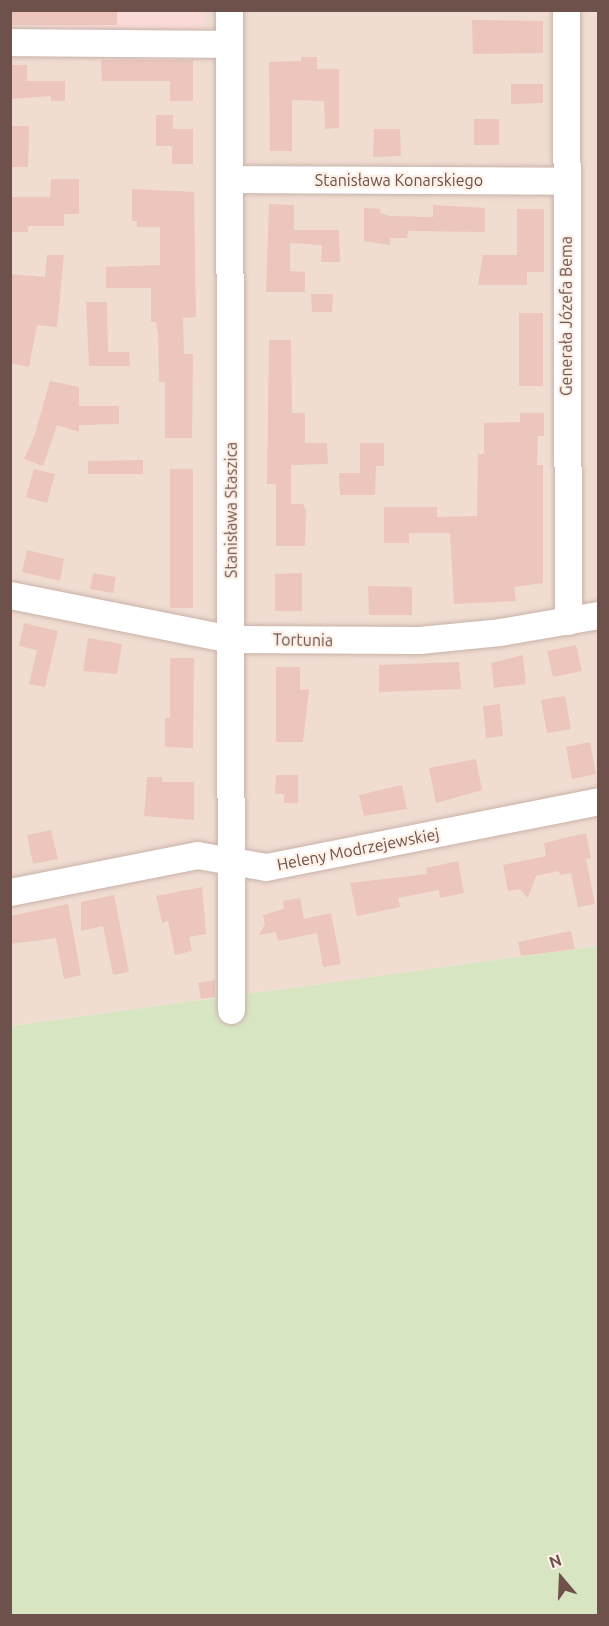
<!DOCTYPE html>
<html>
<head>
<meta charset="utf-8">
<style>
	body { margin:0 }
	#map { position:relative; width:609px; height:1626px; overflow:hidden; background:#f9ece2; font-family:Ubuntu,sans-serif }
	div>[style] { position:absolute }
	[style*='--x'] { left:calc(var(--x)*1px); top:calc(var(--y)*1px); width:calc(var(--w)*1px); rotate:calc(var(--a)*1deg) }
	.residential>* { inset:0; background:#f0dcd1 }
	.commercial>* { inset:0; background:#f9dad6 }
	.green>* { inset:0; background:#d7e5c2 }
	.building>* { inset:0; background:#ecc6bc }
	.roads { filter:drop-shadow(0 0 2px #c8b2aa) drop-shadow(0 0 2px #c8b2aa) }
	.minor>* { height:27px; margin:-13.5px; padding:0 13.5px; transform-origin:13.5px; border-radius:13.5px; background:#fff }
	span { translate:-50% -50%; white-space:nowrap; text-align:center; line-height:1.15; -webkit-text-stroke:4.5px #fdf0e7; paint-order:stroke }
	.street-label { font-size:16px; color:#6e514b }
	.frame { position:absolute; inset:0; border:12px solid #6e514b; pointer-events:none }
	.north { position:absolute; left:531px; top:1548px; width:60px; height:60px; -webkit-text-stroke:4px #fdf0e7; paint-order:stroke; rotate:341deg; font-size:16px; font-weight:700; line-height:24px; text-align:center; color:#6e514b }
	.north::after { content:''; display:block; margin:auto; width:21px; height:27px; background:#6e514b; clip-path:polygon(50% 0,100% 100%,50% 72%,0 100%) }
</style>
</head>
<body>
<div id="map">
	<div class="residential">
		<div style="clip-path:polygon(11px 11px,598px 11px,598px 946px,11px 1026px)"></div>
	</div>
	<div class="commercial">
		<div style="clip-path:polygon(39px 11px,204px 11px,204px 33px,39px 34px)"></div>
	</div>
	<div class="green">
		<div style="clip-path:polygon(598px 946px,598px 1615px,11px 1616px,11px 1026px)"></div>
	</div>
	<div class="building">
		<div style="clip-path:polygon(10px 10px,117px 10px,117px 25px,10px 25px)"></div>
		<div style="clip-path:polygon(472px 20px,543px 21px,543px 53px,473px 54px)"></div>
		<div style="clip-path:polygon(301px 57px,317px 57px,317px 69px,339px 69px,339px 128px,325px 129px,324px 101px,292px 100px,292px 151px,270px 151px,269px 62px,301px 61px)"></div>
		<div style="clip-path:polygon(101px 60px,193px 60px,193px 101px,170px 101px,170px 81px,102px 81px)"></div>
		<div style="clip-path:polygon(10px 65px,27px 65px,27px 81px,65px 81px,65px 101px,51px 101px,51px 96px,10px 99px)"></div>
		<div style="clip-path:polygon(511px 84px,543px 84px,543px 103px,511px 104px)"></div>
		<div style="clip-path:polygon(156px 115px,173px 115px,173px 129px,193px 129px,193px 164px,172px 164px,172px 146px,156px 146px)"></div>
		<div style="clip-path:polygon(474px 119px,499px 119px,499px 145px,474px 145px)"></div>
		<div style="clip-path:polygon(10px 126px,29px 126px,28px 167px,10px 167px)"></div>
		<div style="clip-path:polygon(374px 129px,400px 129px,401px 156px,373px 157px)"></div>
		<div style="clip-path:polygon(51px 179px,79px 179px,79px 214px,64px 214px,64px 226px,28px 226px,28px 232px,10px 232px,10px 197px,50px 197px)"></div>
		<div style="clip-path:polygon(132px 189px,194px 192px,196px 317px,183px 318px,184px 354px,193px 354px,192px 438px,165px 438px,165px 382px,159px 382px,158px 334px,156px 322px,151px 322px,151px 288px,106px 288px,106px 267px,160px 265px,160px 227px,137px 227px,137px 221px,132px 221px)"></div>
		<div style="clip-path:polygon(269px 204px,294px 205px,294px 230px,339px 230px,340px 262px,321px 262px,322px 245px,290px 243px,290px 271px,305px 272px,305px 292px,266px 292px)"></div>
		<div style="clip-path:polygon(433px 205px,485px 208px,485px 232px,408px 231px,407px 238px,390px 238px,390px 245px,364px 241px,364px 208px,381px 209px,380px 213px,390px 216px,433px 217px)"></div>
		<div style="clip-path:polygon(517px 209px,544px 209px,544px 272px,527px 272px,527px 285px,478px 285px,483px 255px,517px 255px)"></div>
		<div style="clip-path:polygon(47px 255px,64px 255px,57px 327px,37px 325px,29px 367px,10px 363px,10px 274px,45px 277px)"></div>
		<div style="clip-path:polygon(311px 294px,333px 294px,332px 312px,312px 312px)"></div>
		<div style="clip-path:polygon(86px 302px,107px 302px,108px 352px,129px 352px,130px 366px,89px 366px)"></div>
		<div style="clip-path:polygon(519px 313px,543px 313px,543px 386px,519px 386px)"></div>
		<div style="clip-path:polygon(269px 340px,291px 340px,292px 413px,305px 413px,305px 443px,327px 443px,328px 464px,291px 465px,291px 504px,303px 504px,306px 511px,305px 546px,276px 546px,276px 484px,267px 484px)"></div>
		<div style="clip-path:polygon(50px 381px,79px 387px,79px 406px,119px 406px,119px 424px,79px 425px,79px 432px,57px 425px,43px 466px,24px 459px,34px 437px)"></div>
		<div style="clip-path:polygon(520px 413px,544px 413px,544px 436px,538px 436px,537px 465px,543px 465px,543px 583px,514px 587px,516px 601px,454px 604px,450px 533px,409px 533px,409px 543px,384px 543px,384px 507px,437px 507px,437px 517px,477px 516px,478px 454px,484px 454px,484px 423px,520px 422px)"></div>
		<div style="clip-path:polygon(360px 443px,384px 443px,384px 466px,376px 466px,375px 495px,340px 495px,339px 473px,360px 473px)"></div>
		<div style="clip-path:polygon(143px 460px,143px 474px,88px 474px,88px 461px)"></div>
		<div style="clip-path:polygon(34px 469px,55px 474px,47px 503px,26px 497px)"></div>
		<div style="clip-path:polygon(170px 469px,193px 469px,193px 608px,170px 608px)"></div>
		<div style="clip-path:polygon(27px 550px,64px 559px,60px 581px,22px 572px)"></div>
		<div style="clip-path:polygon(93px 573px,116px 577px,113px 593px,90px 589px)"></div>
		<div style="clip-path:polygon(302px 573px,302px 611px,275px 611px,275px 574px)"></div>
		<div style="clip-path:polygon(368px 586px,412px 587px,412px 615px,369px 615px)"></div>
		<div style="clip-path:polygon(24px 623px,58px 631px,45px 687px,29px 684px,37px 650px,19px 646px)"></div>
		<div style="clip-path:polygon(88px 638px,122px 644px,117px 674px,83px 671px)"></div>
		<div style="clip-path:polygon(576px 645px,582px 671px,553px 677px,547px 651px)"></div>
		<div style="clip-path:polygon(523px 655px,526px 684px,494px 688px,491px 663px)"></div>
		<div style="clip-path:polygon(170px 658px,194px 658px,193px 748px,165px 747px,165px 718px,170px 718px)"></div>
		<div style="clip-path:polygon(459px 662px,461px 689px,379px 692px,379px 665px)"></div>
		<div style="clip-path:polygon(276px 667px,300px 667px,300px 690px,309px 689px,303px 742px,276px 742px)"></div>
		<div style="clip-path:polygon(565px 696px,571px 729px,547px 733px,541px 700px)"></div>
		<div style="clip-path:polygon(500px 704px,503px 736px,486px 738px,483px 706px)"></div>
		<div style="clip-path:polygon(590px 742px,596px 774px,572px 779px,566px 747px)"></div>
		<div style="clip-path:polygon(476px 759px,482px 790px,436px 803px,429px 768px)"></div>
		<div style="clip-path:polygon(276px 775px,298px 775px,298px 803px,284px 803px,284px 794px,275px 794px)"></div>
		<div style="clip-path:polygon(147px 777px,162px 777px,162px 782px,194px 782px,194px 820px,144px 816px)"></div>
		<div style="clip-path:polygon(402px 785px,407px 809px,364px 816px,359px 795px)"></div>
		<div style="clip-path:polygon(51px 830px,58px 859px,33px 864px,27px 835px)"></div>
		<div style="clip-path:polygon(586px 833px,591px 858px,586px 859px,595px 904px,578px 907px,571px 873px,561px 875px,558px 871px,536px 876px,528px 898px,520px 889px,508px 891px,503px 865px,546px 856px,544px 843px)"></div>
		<div style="clip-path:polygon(458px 861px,464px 893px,440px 898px,439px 890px,398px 898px,400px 907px,357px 916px,350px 883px,427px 874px,426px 868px)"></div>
		<div style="clip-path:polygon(202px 887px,206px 934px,189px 937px,192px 951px,175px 955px,168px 921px,162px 923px,156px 896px)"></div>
		<div style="clip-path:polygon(114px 895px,129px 972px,113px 975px,103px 926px,81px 931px,81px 902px)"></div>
		<div style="clip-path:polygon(300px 898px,304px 919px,331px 913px,341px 964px,323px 967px,317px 933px,278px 941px,276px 932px,259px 935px,265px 924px,263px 915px,284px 909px,283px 901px)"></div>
		<div style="clip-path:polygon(68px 904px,81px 975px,64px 979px,56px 938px,10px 944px,10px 916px)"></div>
		<div style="clip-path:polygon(571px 931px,575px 949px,521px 956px,518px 942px)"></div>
		<div style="clip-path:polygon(215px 980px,215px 997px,201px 999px,198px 983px)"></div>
	</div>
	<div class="roads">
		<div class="minor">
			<div style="--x:229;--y:10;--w:1000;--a:89.89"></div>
			<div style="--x:566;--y:10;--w:611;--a:89.81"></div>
			<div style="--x:10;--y:42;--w:218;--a:0.5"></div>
			<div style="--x:232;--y:179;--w:333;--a:0.3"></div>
			<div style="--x:10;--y:595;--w:225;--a:11.3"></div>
			<div style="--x:231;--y:639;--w:188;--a:0.3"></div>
			<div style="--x:419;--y:640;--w:81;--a:-5.6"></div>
			<div style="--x:500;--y:632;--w:99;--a:-9.8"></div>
			<div style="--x:10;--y:892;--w:191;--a:-11.2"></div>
			<div style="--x:197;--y:855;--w:70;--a:9.9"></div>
			<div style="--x:266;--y:867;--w:338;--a:-11.2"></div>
		</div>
	</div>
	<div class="street-label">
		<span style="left:399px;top:180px">Stanisława Konarskiego</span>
		<span style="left:566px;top:316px;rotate:-90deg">Generała Józefa Bema</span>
		<span style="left:231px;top:510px;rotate:-90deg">Stanisława Staszica</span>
		<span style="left:303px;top:640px;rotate:1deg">Tortunia</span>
		<span style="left:358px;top:849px;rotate:-11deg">Heleny Modrzejewskiej</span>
	</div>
	<div class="frame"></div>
	<div class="north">N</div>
</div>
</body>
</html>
